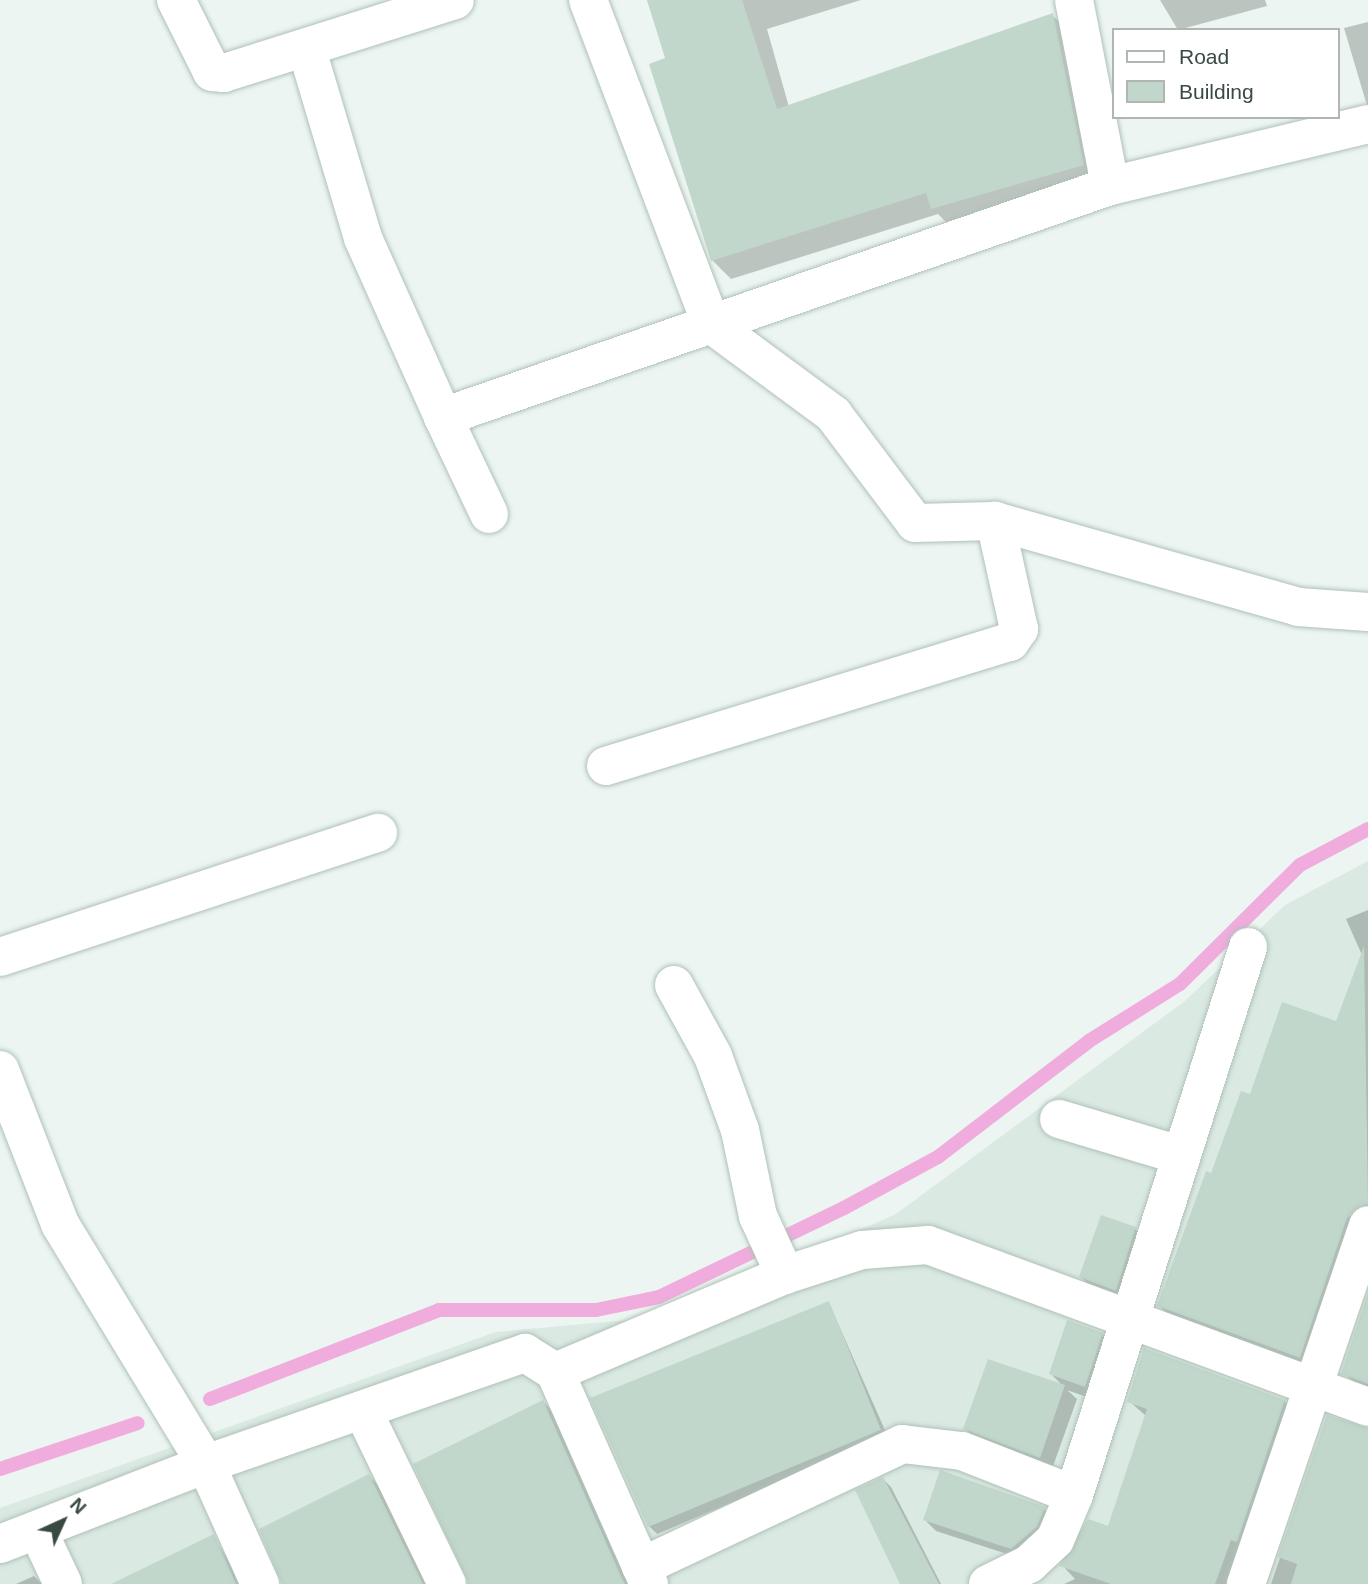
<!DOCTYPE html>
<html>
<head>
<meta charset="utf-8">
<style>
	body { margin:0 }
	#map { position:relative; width:1368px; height:1584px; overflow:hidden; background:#ecf5f1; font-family:Helvetica,sans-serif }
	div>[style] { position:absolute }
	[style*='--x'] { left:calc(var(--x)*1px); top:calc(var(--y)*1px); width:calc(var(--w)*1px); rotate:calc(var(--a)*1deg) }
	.residential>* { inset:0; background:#dae9e2 }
	.shadow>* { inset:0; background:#0003 }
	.stream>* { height:14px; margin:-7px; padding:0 7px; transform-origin:7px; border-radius:7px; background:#efacdd }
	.building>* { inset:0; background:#c2d7cb }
	.roads { filter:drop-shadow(0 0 2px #afc1b7) drop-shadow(0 0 2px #afc1b7) }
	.minor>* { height:38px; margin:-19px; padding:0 19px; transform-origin:19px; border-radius:19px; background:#fff }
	span { translate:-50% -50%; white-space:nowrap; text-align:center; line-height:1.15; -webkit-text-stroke:5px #fff; paint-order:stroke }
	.legend { position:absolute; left:1112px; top:28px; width:228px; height:91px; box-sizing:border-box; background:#fff; border:2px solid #b0b7b3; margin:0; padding:9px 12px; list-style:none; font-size:21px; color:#3a4a41 }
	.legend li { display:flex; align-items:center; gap:14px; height:35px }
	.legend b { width:35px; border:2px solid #b0b7b3 }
	.north { position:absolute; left:28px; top:1486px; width:70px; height:70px; -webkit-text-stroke:5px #fff; paint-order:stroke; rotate:45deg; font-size:19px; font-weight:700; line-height:28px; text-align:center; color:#3a4a41 }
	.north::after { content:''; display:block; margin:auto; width:24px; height:32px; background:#3a4a41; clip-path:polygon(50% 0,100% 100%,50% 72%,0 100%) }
</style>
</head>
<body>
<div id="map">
	<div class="residential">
		<div style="clip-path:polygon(1368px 861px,1368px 1584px,0 1584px,0 1508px,496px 1332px,670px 1316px,896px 1214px,1185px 1001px,1285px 905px)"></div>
	</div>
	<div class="shadow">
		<div style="clip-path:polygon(647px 0,861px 0,767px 29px,789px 107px,1052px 15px,1072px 34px,1102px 184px,952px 228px,938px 214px,731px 279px,712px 260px,668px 60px)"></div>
		<div style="clip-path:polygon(1160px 0,1265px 0,1267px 6px,1178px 30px)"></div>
		<div style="clip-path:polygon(1368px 22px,1368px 109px,1344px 28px)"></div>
		<div style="clip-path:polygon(1368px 910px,1368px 1225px,1313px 1371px,1173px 1319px,1159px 1306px,1251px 1096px,1337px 1023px,1362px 955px,1346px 919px)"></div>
		<div style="clip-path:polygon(1135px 1229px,1143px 1236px,1123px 1297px,1089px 1285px,1081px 1277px)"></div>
		<div style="clip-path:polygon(1368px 1298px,1368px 1392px,1343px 1373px)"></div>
		<div style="clip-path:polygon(829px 1303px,888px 1437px,657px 1534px,649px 1526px)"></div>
		<div style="clip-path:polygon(1102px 1334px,1117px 1350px,1101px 1402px,1067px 1390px,1077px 1399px,1052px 1469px,978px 1441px,965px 1429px,1064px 1387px,1051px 1374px)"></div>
		<div style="clip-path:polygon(1129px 1401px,1284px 1401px,1298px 1415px,1241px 1584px,1064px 1584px,1075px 1579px,1062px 1565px,1109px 1528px,1146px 1416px)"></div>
		<div style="clip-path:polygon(543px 1402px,559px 1417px,633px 1584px,468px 1584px)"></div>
		<div style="clip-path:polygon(1328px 1417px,1368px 1429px,1368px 1584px,1271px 1584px)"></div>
		<div style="clip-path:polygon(369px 1476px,385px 1492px,429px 1584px,283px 1584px)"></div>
		<div style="clip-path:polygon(883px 1479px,891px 1487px,941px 1584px,902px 1584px)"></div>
		<div style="clip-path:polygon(1044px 1509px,1055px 1520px,1023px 1559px,936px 1531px,925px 1520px)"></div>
		<div style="clip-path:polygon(213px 1536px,243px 1584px,114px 1584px)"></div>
		<div style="clip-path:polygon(34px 1576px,42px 1584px,16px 1584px)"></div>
	</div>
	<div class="stream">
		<div style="--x:210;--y:1399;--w:246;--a:-21.2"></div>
		<div style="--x:439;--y:1310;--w:157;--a:0"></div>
		<div style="--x:596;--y:1310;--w:64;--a:-11.7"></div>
		<div style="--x:659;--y:1297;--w:205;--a:-25.7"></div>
		<div style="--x:844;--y:1208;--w:107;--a:-28.5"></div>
		<div style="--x:938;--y:1157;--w:190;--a:-37.5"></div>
		<div style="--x:1089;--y:1041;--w:107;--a:-32.1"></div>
		<div style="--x:1180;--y:984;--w:169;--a:-44.8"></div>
		<div style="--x:1300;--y:865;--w:77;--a:-27.9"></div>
		<div style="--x:0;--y:1469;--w:145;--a:-18.4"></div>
	</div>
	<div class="building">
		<div style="clip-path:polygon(647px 0,742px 0,777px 109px,1053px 13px,1084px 165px,931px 209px,926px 193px,711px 261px,649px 64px,665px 58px)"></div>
		<div style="clip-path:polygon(1364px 946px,1368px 1204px,1347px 1218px,1300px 1358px,1157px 1306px,1206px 1171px,1211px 1173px,1241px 1091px,1250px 1094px,1282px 1002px,1336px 1021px)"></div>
		<div style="clip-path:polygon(1101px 1215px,1136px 1227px,1116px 1291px,1079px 1277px)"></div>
		<div style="clip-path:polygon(1368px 1293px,1368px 1384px,1341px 1374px)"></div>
		<div style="clip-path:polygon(829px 1301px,881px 1430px,648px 1527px,590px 1398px)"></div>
		<div style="clip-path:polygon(1067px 1320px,1103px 1333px,1085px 1387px,1049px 1374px)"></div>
		<div style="clip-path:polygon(1144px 1348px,1285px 1400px,1237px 1542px,1231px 1540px,1215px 1584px,1111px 1584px,1059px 1566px,1088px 1519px,1108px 1526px,1147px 1409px,1127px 1402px)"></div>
		<div style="clip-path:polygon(988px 1359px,1065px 1385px,1040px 1458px,963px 1429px)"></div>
		<div style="clip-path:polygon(543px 1400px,621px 1576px,625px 1584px,469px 1584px,413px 1464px)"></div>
		<div style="clip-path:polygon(1327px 1415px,1368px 1428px,1368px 1584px,1291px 1584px,1297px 1564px,1278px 1557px)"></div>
		<div style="clip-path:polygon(940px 1470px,1045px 1507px,1037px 1527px,1011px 1549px,923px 1520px)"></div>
		<div style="clip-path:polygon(369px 1474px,423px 1584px,282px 1584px,259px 1529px)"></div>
		<div style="clip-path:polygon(883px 1477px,939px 1584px,900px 1584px,855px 1490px)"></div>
		<div style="clip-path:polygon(214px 1534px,236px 1584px,111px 1584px)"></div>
	</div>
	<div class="roads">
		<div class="minor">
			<div style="--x:176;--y:0;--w:80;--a:63.4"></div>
			<div style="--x:212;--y:72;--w:12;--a:5"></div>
			<div style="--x:224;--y:73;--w:242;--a:-17.5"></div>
			<div style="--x:588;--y:0;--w:347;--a:69.2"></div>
			<div style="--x:711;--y:324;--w:152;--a:36.4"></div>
			<div style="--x:833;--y:414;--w:136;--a:53"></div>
			<div style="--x:915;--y:523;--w:80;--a:-1.4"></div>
			<div style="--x:995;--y:521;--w:315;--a:15.8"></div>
			<div style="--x:1298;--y:607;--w:70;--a:4.1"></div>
			<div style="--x:1074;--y:0;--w:189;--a:79"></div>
			<div style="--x:307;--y:50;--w:196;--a:73.4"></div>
			<div style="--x:363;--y:238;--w:196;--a:65.9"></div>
			<div style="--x:489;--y:514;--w:107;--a:-115.4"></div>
			<div style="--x:443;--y:417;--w:706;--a:-19.1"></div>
			<div style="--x:1110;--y:186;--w:265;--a:-13.5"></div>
			<div style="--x:606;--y:766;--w:423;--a:-17.1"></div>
			<div style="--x:1010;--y:642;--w:16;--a:-55"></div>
			<div style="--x:1019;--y:629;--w:111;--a:-102.5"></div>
			<div style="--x:0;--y:957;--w:398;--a:-18.2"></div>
			<div style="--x:674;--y:985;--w:81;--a:61.2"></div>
			<div style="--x:713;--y:1056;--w:79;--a:70"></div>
			<div style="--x:740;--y:1130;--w:88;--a:78.2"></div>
			<div style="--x:758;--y:1216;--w:65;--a:65.4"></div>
			<div style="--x:0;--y:1070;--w:165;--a:68.7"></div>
			<div style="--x:60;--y:1224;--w:281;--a:58.7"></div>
			<div style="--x:206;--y:1464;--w:132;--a:65.8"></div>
			<div style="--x:1059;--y:1119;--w:126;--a:16.6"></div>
			<div style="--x:555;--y:1372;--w:250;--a:-22.9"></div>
			<div style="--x:785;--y:1275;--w:81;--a:-18"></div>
			<div style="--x:862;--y:1250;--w:66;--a:-4.3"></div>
			<div style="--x:928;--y:1245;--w:469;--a:20.2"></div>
			<div style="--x:363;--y:1411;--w:192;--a:64.1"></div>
			<div style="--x:39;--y:1533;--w:56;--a:64.8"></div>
			<div style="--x:0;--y:1544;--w:221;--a:-21.2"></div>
			<div style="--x:206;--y:1464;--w:338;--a:-19.2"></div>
			<div style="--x:525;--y:1353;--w:36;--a:32"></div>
			<div style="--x:555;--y:1372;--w:232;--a:66.1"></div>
			<div style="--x:641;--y:1567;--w:289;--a:-25.2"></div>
			<div style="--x:902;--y:1444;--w:60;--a:6.7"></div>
			<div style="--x:962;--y:1451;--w:120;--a:21.4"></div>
			<div style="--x:988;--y:1584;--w:46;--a:-26"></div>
			<div style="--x:1029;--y:1564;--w:35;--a:-43"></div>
			<div style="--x:1055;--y:1540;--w:49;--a:-67.1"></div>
			<div style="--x:1074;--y:1495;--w:575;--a:-72.38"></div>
			<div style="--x:1246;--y:1584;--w:379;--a:-71.2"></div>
		</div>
	</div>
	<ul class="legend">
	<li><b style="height:9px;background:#fff"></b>Road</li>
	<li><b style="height:19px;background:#c2d7cb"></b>Building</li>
	</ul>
	<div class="north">N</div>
</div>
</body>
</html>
